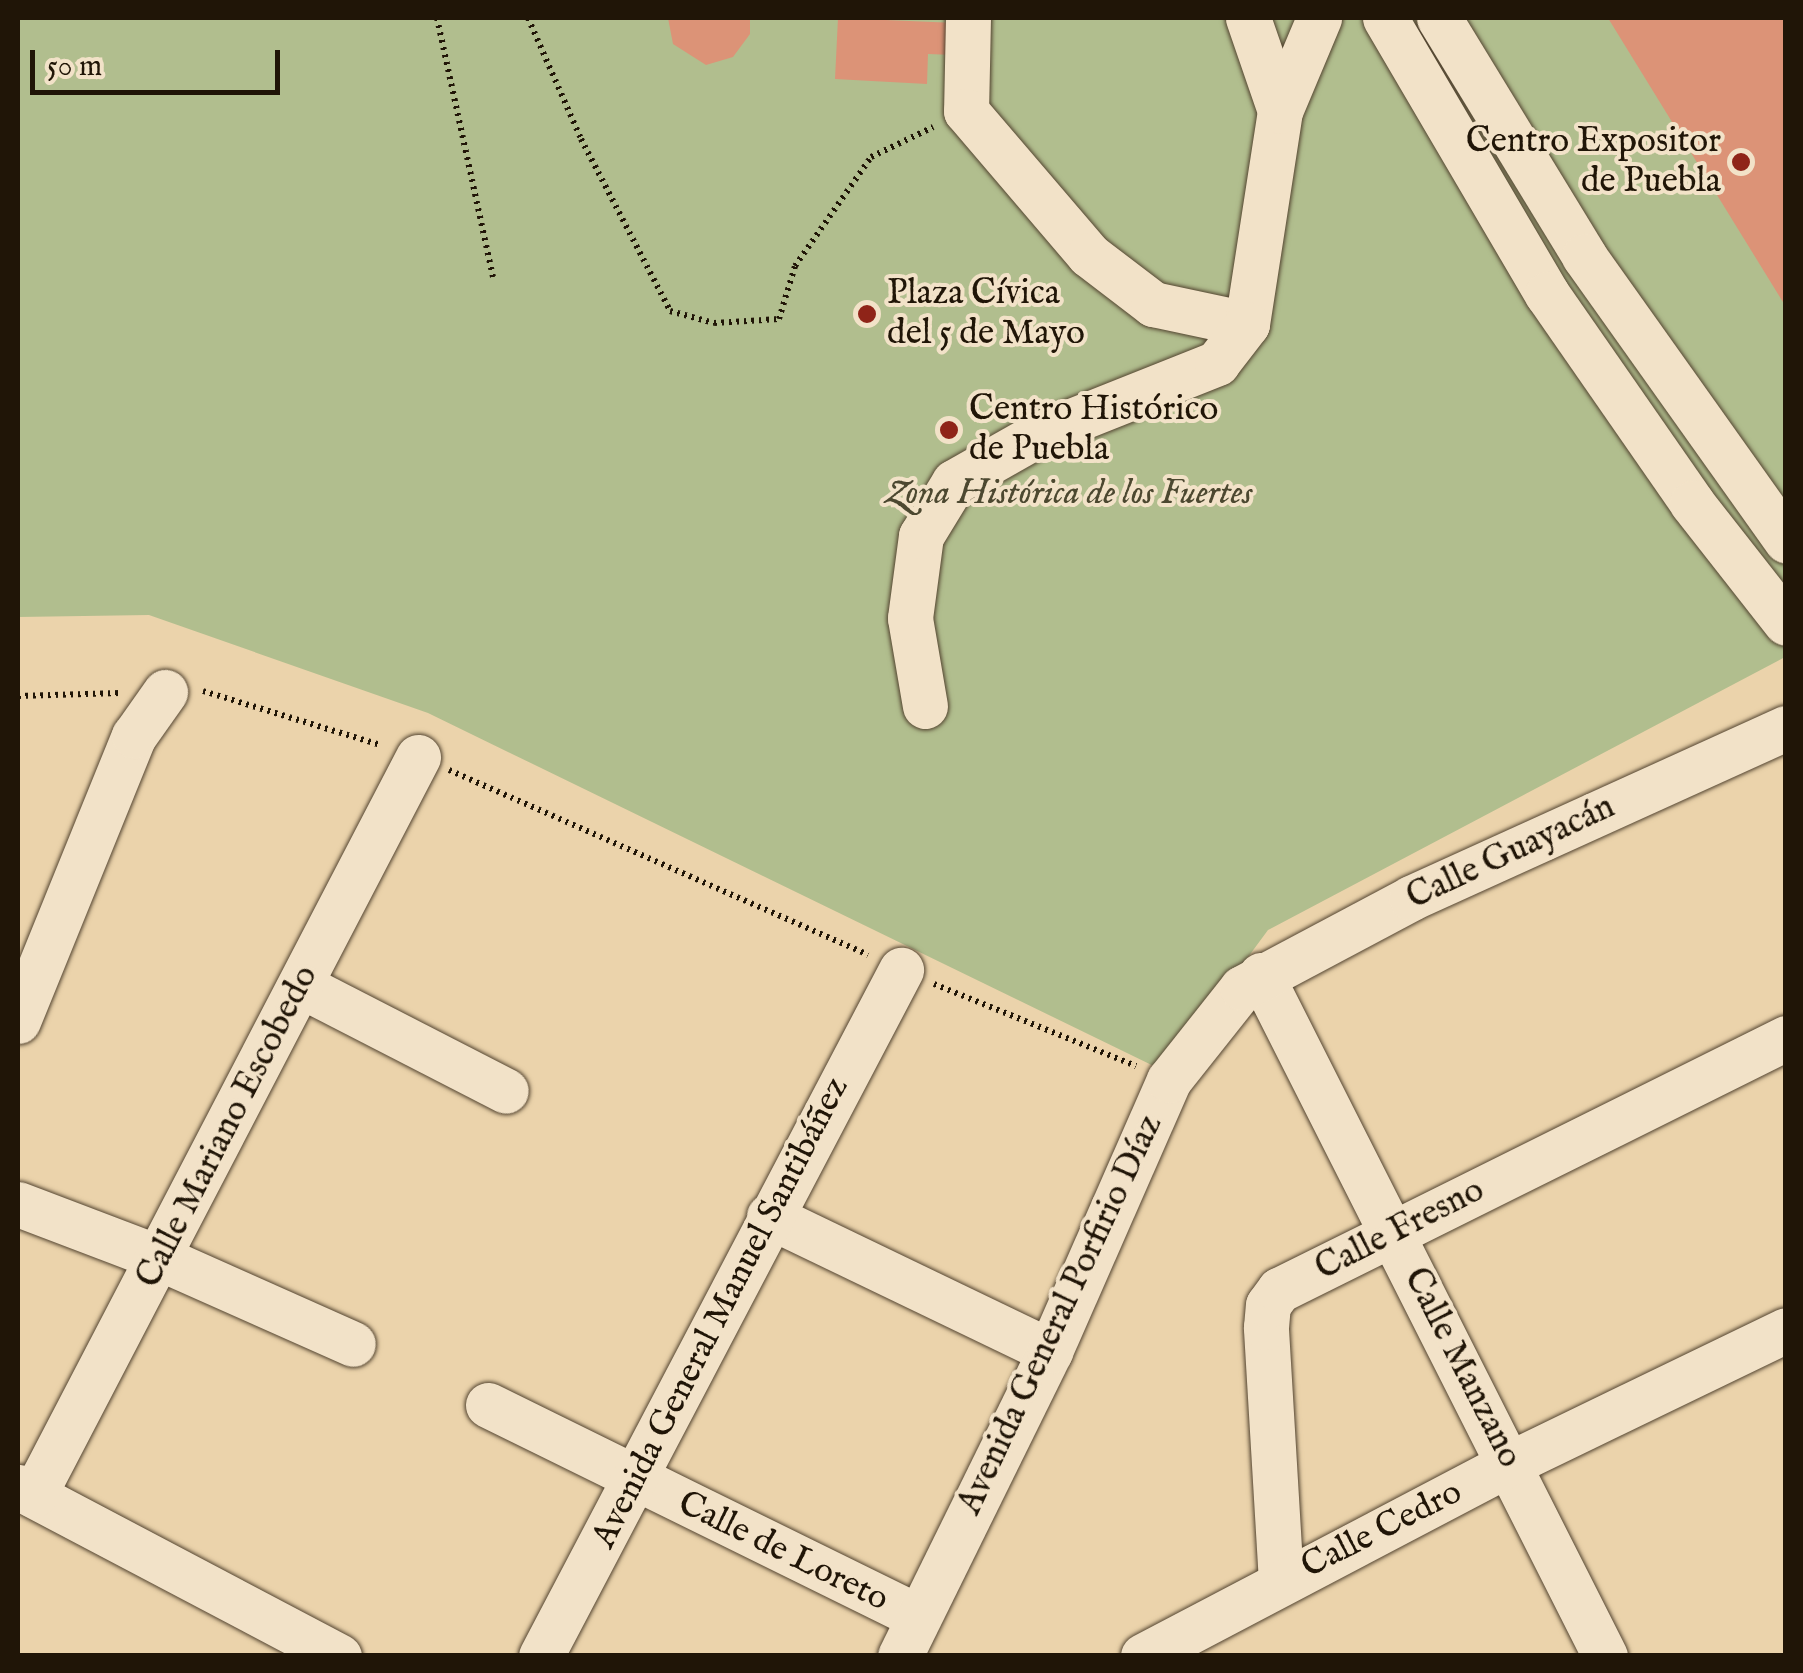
<!DOCTYPE html>
<html>
<head>
<meta charset="utf-8">
<style>
	body { margin:0 }
	#map { position:relative; width:1803px; height:1673px; overflow:hidden; background:#ebd3ab; font-family:"IM FELL English",serif }
	div>[style] { position:absolute }
	[style*='--x'] { left:calc(var(--x)*1px); top:calc(var(--y)*1px); width:calc(var(--w)*1px); rotate:calc(var(--a)*1deg) }
	.green>* { inset:0; background:#b1be8e }
	.building>* { inset:0; background:#dc9377 }
	.path>* { height:6px; margin-top:-3px; transform-origin:0; background:repeating-linear-gradient(90deg,#201507 0 2.5px,transparent 0 7.5px) }
	.roads { filter:drop-shadow(0 0 2px #534430) drop-shadow(0 0 2px #534430) }
	.minor>* { height:45px; margin:-22.5px; padding:0 22.5px; transform-origin:22.5px; border-radius:22.5px; background:#f2e2c8 }
	.dots>* { width:28px; height:28px; translate:-50% -50%; box-sizing:border-box; border:5px solid #f2e2c8; border-radius:50% }
	span { translate:-50% -50%; white-space:nowrap; text-align:center; line-height:1.15; -webkit-text-stroke:8px #f2e2c8; paint-order:stroke }
	.poi-label { font-size:35px; color:#201507 }
	.right { translate:-100% -50%; text-align:right }
	.left { translate:0 -50%; text-align:left }
	.park-label { font-size:35px; color:#4c4830; font-style:italic }
	.street-label { font-size:35px; color:#201507 }
	.frame { position:absolute; inset:0; border:20px solid #201507; pointer-events:none }
	.scale { position:absolute; left:30px; top:50px; width:250px; height:45px; box-sizing:border-box; border:5px solid #201507; border-top:0; padding-left:12px; font-size:30px; line-height:35px; white-space:nowrap; color:#201507; -webkit-text-stroke:8px #f2e2c8; paint-order:stroke }
</style>
</head>
<body>
<div id="map">
	<div class="green">
		<div style="clip-path:polygon(18px 18px,1785px 18px,1785px 657px,1268px 930px,1164px 1071px,428px 713px,149px 615px,18px 617px)"></div>
	</div>
	<div class="building">
		<div style="clip-path:polygon(668px 18px,750px 18px,750px 34px,733px 57px,706px 65px,673px 44px)"></div>
		<div style="clip-path:polygon(838px 18px,956px 23px,954px 55px,928px 54px,927px 84px,835px 79px)"></div>
		<div style="clip-path:polygon(1608px 18px,1786px 18px,1786px 307px)"></div>
	</div>
	<div class="path">
		<div style="--x:437;--y:18;--w:265;--a:77.8"></div>
		<div style="--x:528;--y:18;--w:132;--a:66.3"></div>
		<div style="--x:581;--y:139;--w:194;--a:62.6"></div>
		<div style="--x:670;--y:311;--w:46;--a:15.3"></div>
		<div style="--x:714;--y:323;--w:65;--a:-3.5"></div>
		<div style="--x:779;--y:319;--w:55;--a:-73.2"></div>
		<div style="--x:795;--y:266;--w:133;--a:-55.1"></div>
		<div style="--x:871;--y:157;--w:69;--a:-25.8"></div>
		<div style="--x:203;--y:691;--w:186;--a:16.9"></div>
		<div style="--x:18;--y:696;--w:102;--a:-1.7"></div>
		<div style="--x:449;--y:770;--w:458;--a:23.8"></div>
		<div style="--x:934;--y:984;--w:218;--a:22.1"></div>
	</div>
	<div class="roads">
		<div class="minor">
			<div style="--x:968;--y:18;--w:93;--a:91.2"></div>
			<div style="--x:966;--y:111;--w:189;--a:49.5"></div>
			<div style="--x:1089;--y:255;--w:81;--a:37.4"></div>
			<div style="--x:1153;--y:304;--w:96;--a:12"></div>
			<div style="--x:1247;--y:324;--w:216;--a:-81.2"></div>
			<div style="--x:1280;--y:111;--w:101;--a:-67.2"></div>
			<div style="--x:1248;--y:18;--w:98;--a:71"></div>
			<div style="--x:1385;--y:18;--w:320;--a:59.6"></div>
			<div style="--x:1547;--y:294;--w:254;--a:55.2"></div>
			<div style="--x:1692;--y:503;--w:152;--a:51.9"></div>
			<div style="--x:1439;--y:18;--w:279;--a:58.6"></div>
			<div style="--x:1584;--y:256;--w:349;--a:54.6"></div>
			<div style="--x:925;--y:706;--w:89;--a:-99.7"></div>
			<div style="--x:910;--y:618;--w:83;--a:-82.4"></div>
			<div style="--x:921;--y:536;--w:63;--a:-58.6"></div>
			<div style="--x:954;--y:482;--w:98;--a:-29.5"></div>
			<div style="--x:1039;--y:434;--w:192;--a:-21.7"></div>
			<div style="--x:1217;--y:363;--w:49;--a:-52.4"></div>
			<div style="--x:1261;--y:975;--w:763;--a:63.2"></div>
			<div style="--x:302;--y:986;--w:229;--a:27.2"></div>
			<div style="--x:18;--y:1021;--w:308;--a:-67.9"></div>
			<div style="--x:134;--y:736;--w:54;--a:-54.8"></div>
			<div style="--x:18;--y:1204;--w:152;--a:20.8"></div>
			<div style="--x:160;--y:1258;--w:211;--a:24"></div>
			<div style="--x:769;--y:1216;--w:312;--a:25.7"></div>
			<div style="--x:488;--y:1405;--w:479;--a:26.2"></div>
			<div style="--x:18;--y:1487;--w:363;--a:27.8"></div>
			<div style="--x:34;--y:1495;--w:832;--a:-62.51"></div>
			<div style="--x:1281;--y:1582;--w:255;--a:-93.4"></div>
			<div style="--x:1266;--y:1327;--w:22;--a:-85"></div>
			<div style="--x:1268;--y:1305;--w:19;--a:-54"></div>
			<div style="--x:1279;--y:1290;--w:566;--a:-26.43"></div>
			<div style="--x:541;--y:1656;--w:775;--a:-62.31"></div>
			<div style="--x:900;--y:1656;--w:340;--a:-63.8"></div>
			<div style="--x:1050;--y:1351;--w:296;--a:-66.3"></div>
			<div style="--x:1169;--y:1080;--w:117;--a:-51.6"></div>
			<div style="--x:1242;--y:988;--w:191;--a:-28"></div>
			<div style="--x:1411;--y:898;--w:412;--a:-24.4"></div>
			<div style="--x:1143;--y:1656;--w:416;--a:-27.7"></div>
			<div style="--x:1511;--y:1463;--w:305;--a:-25.8"></div>
		</div>
	</div>
	<div class="dots">
		<div style="left:1741px;top:162px;background:#8f2418"></div>
		<div style="left:867px;top:314px;background:#8f2418"></div>
		<div style="left:949px;top:430px;background:#8f2418"></div>
	</div>
	<div class="poi-label">
		<span class="right" style="left:1721px;top:162px">Centro Expositor<br>de Puebla</span>
		<span class="left" style="left:887px;top:314px">Plaza Cívica<br>del 5 de Mayo</span>
		<span class="left" style="left:969px;top:430px">Centro Histórico<br>de Puebla</span>
	</div>
	<div class="park-label">
		<span style="left:1069px;top:494px">Zona Histórica de los Fuertes</span>
	</div>
	<div class="street-label">
		<span style="left:1511px;top:853px;rotate:-25deg">Calle Guayacán</span>
		<span style="left:228px;top:1127px;rotate:-63deg">Calle Mariano Escobedo</span>
		<span style="left:1400px;top:1230px;rotate:-27deg">Calle Fresno</span>
		<span style="left:721px;top:1313px;rotate:-63deg">Avenida General Manuel Santibáñez</span>
		<span style="left:1061px;top:1315px;rotate:-65deg">Avenida General Porfirio Díaz</span>
		<span style="left:1462px;top:1368px;rotate:63deg">Calle Manzano</span>
		<span style="left:1382px;top:1530px;rotate:-27deg">Calle Cedro</span>
		<span style="left:783px;top:1552px;rotate:26deg">Calle de Loreto</span>
	</div>
	<div class="frame"></div>
	<div class="scale">50 m</div>
</div>
</body>
</html>
